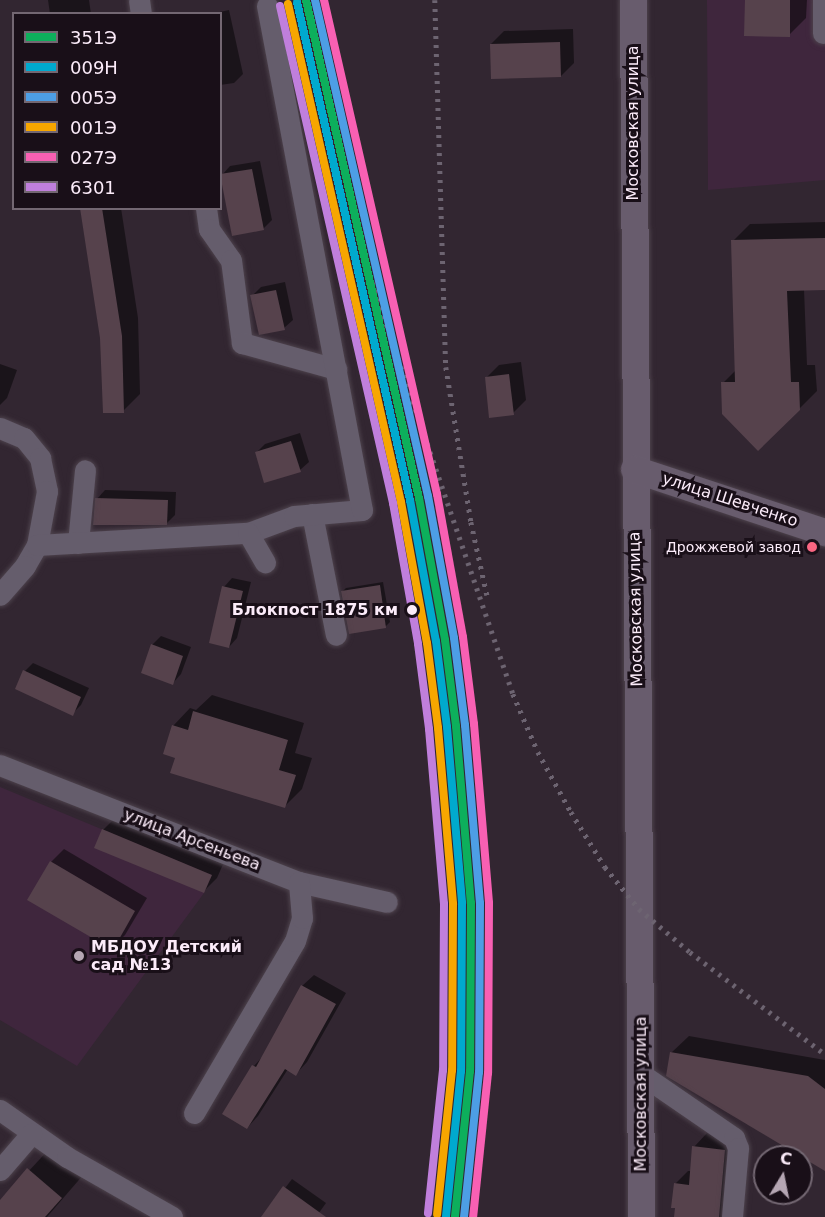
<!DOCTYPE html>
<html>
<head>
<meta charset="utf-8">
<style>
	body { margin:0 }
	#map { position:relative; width:825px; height:1217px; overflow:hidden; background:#322631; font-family:"DejaVu Sans",sans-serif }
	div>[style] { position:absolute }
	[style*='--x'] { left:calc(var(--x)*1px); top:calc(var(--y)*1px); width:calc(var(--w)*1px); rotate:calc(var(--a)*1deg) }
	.built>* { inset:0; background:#3f263d }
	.shadow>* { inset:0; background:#0007 }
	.building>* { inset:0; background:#56424c }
	.roads { filter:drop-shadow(0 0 2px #4d424c) drop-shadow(0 0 2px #4d424c) }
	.minor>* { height:21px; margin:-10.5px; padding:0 10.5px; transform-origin:10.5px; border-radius:10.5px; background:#655d6c }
	.major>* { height:27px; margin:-13.5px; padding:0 13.5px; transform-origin:13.5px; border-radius:13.5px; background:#685c6d }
	.rail>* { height:4.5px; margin-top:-2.25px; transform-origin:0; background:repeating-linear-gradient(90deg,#6d6471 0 3px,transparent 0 9px) }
	.rail-1>* { height:8px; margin:-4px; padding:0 4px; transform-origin:4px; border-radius:4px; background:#0daf5c }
	.rail-2>* { height:8px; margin:-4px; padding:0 4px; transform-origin:4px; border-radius:4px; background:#00a9ce }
	.rail-3>* { height:8px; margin:-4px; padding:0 4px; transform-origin:4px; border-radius:4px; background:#4d9ee5 }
	.rail-4>* { height:8px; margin:-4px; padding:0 4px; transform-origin:4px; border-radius:4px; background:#f7a600 }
	.rail-5>* { height:8px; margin:-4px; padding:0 4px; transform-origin:4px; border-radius:4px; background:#f860b3 }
	.rail-6>* { height:8px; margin:-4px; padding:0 4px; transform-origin:4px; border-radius:4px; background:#c07fdc }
	.dots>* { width:16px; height:16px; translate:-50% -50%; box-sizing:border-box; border:3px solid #190f18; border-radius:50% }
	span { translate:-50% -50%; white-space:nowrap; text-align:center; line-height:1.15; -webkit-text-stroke:6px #190f18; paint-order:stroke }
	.bus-label { font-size:14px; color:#fbebf9 }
	.right { translate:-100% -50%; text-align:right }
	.street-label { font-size:16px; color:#fbebf9 }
	.stop-label { font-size:16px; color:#fbebf9; font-weight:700 }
	.poi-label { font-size:16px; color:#fbebf9; font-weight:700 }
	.left { translate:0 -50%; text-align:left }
	.legend { position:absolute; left:12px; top:12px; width:210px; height:198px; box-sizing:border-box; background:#190f18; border:2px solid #736772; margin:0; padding:8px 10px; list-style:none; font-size:18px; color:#fbebf9 }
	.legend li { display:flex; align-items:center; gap:12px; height:30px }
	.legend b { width:30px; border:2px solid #736772 }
	.north { position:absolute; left:753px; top:1145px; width:60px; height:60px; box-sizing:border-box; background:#190f18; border:2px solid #736772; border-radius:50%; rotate:10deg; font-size:16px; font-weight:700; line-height:24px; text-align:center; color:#fbebf9 }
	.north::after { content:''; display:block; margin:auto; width:21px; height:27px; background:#b5a6b3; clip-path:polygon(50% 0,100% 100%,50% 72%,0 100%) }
</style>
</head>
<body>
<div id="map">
	<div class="built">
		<div style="clip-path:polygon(707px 0,825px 0,825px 180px,708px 190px)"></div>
		<div style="clip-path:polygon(0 787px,212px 875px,204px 893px,77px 1066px,0 1020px)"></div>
	</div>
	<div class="shadow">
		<div style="clip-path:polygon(48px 0,89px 0,91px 14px,50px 14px)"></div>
		<div style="clip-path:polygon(746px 0,807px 0,806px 18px,789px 35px)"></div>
		<div style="clip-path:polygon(229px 10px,243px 74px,234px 83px,220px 85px,220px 14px,210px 14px)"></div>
		<div style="clip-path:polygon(573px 29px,574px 63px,561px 76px,491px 44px,504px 31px)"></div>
		<div style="clip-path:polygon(260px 161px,272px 220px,263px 229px,222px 175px,230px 166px)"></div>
		<div style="clip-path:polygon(81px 208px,121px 208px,138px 318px,140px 394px,123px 411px,102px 338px)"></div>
		<div style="clip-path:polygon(825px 222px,825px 288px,804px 289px,807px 365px,815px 365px,817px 391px,759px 449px,723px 383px,737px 369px,733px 241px,750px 224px)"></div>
		<div style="clip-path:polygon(285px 282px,293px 320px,284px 328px,252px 296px,261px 287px)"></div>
		<div style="clip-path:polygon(521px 362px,526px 400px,513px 413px,486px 378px,499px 365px)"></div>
		<div style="clip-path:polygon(0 364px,17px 370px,7px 398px,0 405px)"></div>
		<div style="clip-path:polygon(300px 433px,309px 462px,300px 470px,256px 453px,265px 444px)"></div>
		<div style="clip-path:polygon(105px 490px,176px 492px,175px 515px,167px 523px,97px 499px)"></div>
		<div style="clip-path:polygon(232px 578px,251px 582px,237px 638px,229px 647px,224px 587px)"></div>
		<div style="clip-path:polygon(383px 582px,390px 622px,386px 626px,342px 592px,346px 588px)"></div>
		<div style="clip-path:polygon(161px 636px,191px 647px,181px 674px,173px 683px,152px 645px)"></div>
		<div style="clip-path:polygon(33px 663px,89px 688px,81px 705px,72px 714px,25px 671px)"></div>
		<div style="clip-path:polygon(212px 695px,304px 723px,295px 753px,312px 758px,302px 789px,285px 806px,176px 757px,173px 726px,190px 708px,196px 710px)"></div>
		<div style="clip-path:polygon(116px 817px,224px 862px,217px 878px,204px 891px,103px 830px)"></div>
		<div style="clip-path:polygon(64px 849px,147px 898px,125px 935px,112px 948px,51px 862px)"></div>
		<div style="clip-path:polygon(314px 975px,346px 993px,307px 1062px,296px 1074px,288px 1069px,258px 1116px,247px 1128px,224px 1113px,254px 1066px,263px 1056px,302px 986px)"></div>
		<div style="clip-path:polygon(689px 1036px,825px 1060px,825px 1169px,671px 1053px)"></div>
		<div style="clip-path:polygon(707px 1133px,737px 1137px,731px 1217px,676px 1217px,675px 1184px,688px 1171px,692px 1171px,694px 1147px)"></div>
		<div style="clip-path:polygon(52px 1146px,84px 1174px,47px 1217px,0 1217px,0 1202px)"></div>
		<div style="clip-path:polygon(292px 1179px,326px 1203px,316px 1217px,263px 1217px)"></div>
	</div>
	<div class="building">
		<div style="clip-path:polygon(745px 0,790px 0,790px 37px,744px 36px)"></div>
		<div style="clip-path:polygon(560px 42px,561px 77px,491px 79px,490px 44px)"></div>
		<div style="clip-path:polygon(252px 169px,264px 230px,232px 236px,220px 174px)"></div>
		<div style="clip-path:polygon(80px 208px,102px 208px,122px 336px,124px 413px,103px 413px,100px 338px)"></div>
		<div style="clip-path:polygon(825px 238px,825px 290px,787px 291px,791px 382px,799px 382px,800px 410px,758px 451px,722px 414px,721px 382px,735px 382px,731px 240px)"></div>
		<div style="clip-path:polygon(276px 290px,285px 330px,259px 335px,250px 295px)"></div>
		<div style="clip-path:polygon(509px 374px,514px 415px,489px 418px,485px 377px)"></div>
		<div style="clip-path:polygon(291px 441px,301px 472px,264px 483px,255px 452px)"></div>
		<div style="clip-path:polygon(95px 498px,168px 500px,167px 525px,93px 525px)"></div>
		<div style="clip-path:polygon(380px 585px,386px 628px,349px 634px,341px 591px)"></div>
		<div style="clip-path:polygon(222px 586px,243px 591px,229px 648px,209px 643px)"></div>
		<div style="clip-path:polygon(151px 644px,183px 656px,173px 685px,141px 673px)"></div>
		<div style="clip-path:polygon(23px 670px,81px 697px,73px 716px,15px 689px)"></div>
		<div style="clip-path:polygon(193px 711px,288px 740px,279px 770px,296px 775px,285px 808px,170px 773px,175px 758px,163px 754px,172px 725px,188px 730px)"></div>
		<div style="clip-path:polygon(102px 829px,212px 875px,204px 893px,94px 848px)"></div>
		<div style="clip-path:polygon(50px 861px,135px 911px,113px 950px,27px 900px)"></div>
		<div style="clip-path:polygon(301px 985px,336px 1004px,296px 1076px,285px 1069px,247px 1129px,222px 1114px,252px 1065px,256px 1067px)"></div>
		<div style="clip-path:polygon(670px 1052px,808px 1076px,825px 1089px,825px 1171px,666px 1076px)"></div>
		<div style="clip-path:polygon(692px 1146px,725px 1150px,719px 1217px,674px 1217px,675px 1208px,671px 1208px,674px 1183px,689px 1185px)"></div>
		<div style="clip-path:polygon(27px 1168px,62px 1198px,45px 1217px,0 1217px,0 1200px)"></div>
		<div style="clip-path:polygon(283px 1186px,326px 1217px,261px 1217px)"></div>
	</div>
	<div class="roads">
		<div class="minor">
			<div style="--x:139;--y:0;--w:14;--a:82"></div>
			<div style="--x:823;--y:33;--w:33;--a:-90"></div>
			<div style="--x:206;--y:208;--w:21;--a:82"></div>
			<div style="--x:209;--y:229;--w:38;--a:55"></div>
			<div style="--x:231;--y:260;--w:84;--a:82.5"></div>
			<div style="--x:242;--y:343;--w:98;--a:15.5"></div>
			<div style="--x:0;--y:428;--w:26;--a:23"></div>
			<div style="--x:24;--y:438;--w:26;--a:51"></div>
			<div style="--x:40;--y:458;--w:34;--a:78"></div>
			<div style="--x:47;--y:491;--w:55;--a:100.5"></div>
			<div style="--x:37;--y:545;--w:24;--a:120"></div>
			<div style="--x:25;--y:566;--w:38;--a:131"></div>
			<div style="--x:312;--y:514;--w:123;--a:78.8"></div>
			<div style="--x:248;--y:533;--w:49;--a:-20.3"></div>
			<div style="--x:294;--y:516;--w:68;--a:-5"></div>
			<div style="--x:362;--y:510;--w:513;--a:-100.67"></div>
			<div style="--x:78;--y:543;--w:73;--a:-84.5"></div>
			<div style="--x:37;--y:545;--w:211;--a:-3.3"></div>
			<div style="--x:248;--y:533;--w:34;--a:60"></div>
			<div style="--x:0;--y:765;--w:321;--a:21.4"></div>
			<div style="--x:299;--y:882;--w:90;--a:12.8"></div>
			<div style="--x:641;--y:1074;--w:113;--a:34.5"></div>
			<div style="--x:734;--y:1138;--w:11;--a:68"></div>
			<div style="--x:738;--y:1148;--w:69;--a:95"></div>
			<div style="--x:0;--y:1110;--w:82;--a:35"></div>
			<div style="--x:67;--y:1157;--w:121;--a:29.7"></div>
			<div style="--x:194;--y:1113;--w:199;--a:-59.6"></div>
			<div style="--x:295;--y:941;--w:24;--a:-73"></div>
			<div style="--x:302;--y:918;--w:36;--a:-95"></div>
			<div style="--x:0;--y:1170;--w:48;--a:-49.3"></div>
		</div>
		<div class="major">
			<div style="--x:633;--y:0;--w:1217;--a:89.62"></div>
			<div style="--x:634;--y:469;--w:201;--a:18.3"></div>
		</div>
	</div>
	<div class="rail">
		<div style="--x:435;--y:0;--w:367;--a:88.3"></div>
		<div style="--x:446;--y:367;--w:157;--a:80.8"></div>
		<div style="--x:471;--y:522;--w:75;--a:77.6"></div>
		<div style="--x:369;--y:273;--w:445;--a:71.1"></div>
		<div style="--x:513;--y:694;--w:63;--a:66.7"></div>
		<div style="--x:538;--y:752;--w:68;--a:61.2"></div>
		<div style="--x:571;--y:812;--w:65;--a:58.3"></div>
		<div style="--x:605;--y:867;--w:54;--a:51"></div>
		<div style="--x:639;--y:909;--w:67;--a:40.1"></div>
		<div style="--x:690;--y:952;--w:169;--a:37.1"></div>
	</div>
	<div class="rail-1">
		<div style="--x:306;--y:0;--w:511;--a:77.22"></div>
		<div style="--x:419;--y:498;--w:144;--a:79.6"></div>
		<div style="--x:445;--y:640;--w:87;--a:82.7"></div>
		<div style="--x:456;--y:726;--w:178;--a:85.2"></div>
		<div style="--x:471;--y:903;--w:168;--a:90.3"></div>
		<div style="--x:470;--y:1071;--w:147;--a:95.9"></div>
	</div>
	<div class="rail-2">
		<div style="--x:297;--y:2;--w:511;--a:77.22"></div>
		<div style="--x:410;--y:500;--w:143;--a:79.6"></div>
		<div style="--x:436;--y:641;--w:87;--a:82.7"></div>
		<div style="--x:447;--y:727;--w:177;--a:85.1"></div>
		<div style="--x:462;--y:903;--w:168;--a:90.3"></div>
		<div style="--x:461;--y:1071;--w:146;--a:95.9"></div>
	</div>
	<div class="rail-3">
		<div style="--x:315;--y:0;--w:509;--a:77.17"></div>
		<div style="--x:428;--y:496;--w:144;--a:79.6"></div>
		<div style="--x:454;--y:638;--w:88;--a:82.8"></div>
		<div style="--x:465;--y:725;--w:179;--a:85.2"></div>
		<div style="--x:480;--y:903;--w:169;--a:90.3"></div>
		<div style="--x:479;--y:1072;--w:146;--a:95.9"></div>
	</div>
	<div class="rail-4">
		<div style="--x:288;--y:4;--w:511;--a:77.22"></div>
		<div style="--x:401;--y:502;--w:143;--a:79.6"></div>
		<div style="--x:427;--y:643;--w:86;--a:82.6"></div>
		<div style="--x:438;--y:728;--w:177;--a:85.1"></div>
		<div style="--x:453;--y:904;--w:166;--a:90.3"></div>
		<div style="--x:452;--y:1070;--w:145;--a:95.9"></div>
	</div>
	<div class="rail-5">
		<div style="--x:324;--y:0;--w:507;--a:77.12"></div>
		<div style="--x:437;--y:494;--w:145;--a:79.7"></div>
		<div style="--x:463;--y:637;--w:88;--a:82.8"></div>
		<div style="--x:474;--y:724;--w:180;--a:85.2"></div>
		<div style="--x:489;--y:903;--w:170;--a:90.3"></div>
		<div style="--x:488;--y:1073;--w:145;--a:95.9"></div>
	</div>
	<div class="rail-6">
		<div style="--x:280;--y:6;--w:510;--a:77.19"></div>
		<div style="--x:393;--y:503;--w:143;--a:79.9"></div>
		<div style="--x:418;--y:644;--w:86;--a:82.6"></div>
		<div style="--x:429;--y:729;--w:176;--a:85.1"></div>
		<div style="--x:444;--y:904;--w:166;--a:90.3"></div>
		<div style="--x:443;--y:1070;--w:144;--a:96"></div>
	</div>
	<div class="dots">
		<div style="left:812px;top:547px;background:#fa6682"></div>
		<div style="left:412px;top:610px;background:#fbebf9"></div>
		<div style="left:79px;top:956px;background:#b5a6b3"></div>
	</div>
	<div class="bus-label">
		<span class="right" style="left:801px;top:547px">Дрожжевой завод</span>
	</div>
	<div class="street-label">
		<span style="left:633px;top:123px;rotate:-90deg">Московская улица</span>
		<span style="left:730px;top:500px;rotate:18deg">улица Шевченко</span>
		<span style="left:636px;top:609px;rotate:-91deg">Московская улица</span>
		<span style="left:192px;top:840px;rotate:21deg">улица Арсеньева</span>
		<span style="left:641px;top:1094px;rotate:-90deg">Московская улица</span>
	</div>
	<div class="stop-label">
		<span class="right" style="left:398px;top:610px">Блокпост 1875 км</span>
	</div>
	<div class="poi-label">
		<span class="left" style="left:91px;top:956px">МБДОУ Детский<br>сад №13</span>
	</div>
	<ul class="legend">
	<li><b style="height:8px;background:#0daf5c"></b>351Э</li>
	<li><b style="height:8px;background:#00a9ce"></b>009Н</li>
	<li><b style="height:8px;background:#4d9ee5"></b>005Э</li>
	<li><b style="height:8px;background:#f7a600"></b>001Э</li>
	<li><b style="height:8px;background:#f860b3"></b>027Э</li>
	<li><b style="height:8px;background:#c07fdc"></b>6301</li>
	</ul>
	<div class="north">С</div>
</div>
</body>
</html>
